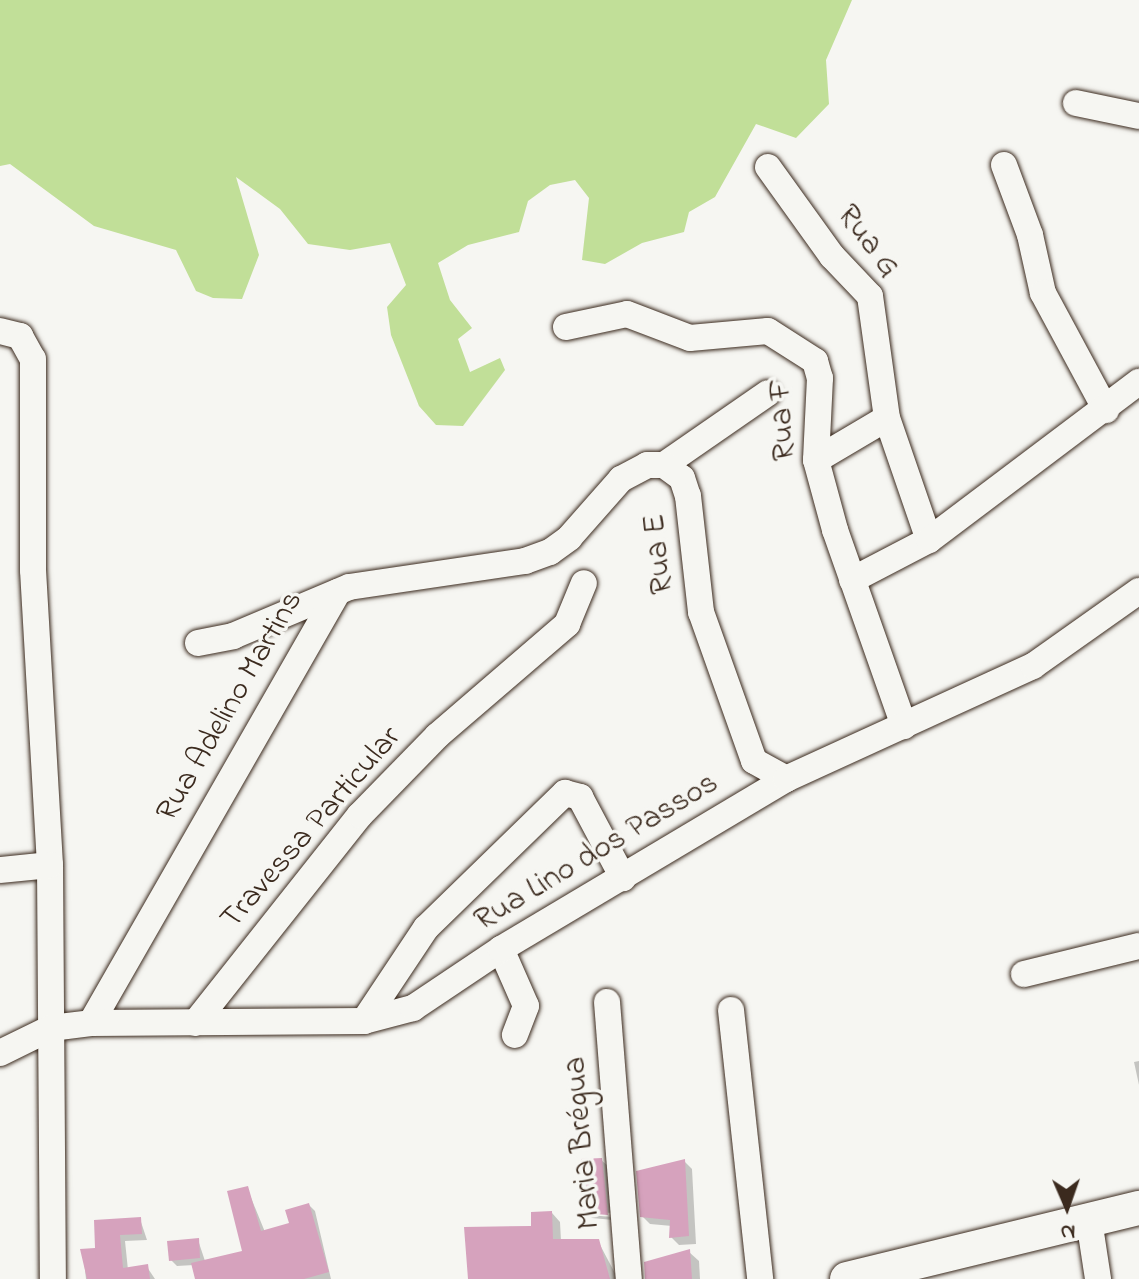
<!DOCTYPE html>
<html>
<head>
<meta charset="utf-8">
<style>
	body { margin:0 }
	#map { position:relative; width:1139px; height:1279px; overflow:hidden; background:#f6f6f2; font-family:"Indie Flower",sans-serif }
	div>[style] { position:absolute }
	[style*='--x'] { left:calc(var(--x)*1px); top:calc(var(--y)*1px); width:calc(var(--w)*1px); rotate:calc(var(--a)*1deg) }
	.green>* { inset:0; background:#c1df98 }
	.shadow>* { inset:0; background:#0003 }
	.building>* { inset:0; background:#d6a2bd }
	.roads { filter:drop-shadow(0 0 2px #3b2a1e) drop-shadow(0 0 2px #3b2a1e) }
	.minor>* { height:26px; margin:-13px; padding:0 13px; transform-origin:13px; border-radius:13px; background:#f6f6f2 }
	.major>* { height:34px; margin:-17px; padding:0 17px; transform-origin:17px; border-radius:17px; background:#f6f6f2 }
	span { translate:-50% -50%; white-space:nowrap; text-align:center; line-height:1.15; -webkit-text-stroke:7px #f6f6f2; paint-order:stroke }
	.street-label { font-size:32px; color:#3b2a1e }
	.north { position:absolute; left:1027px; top:1167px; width:80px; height:80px; -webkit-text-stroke:6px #f6f6f2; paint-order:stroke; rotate:178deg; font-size:22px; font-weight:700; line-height:32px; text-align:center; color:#3b2a1e }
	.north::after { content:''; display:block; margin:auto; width:28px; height:36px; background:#3b2a1e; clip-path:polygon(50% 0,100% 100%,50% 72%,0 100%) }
</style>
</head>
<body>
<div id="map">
	<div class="green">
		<div style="clip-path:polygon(0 0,852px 0,826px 60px,829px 104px,796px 138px,756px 124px,715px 197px,689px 212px,684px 232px,642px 243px,605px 264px,582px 260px,589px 198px,575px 180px,550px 185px,528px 201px,519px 232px,468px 245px,438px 263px,450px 300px,472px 328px,458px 339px,470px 372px,500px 358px,505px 370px,463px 426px,436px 425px,419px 406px,391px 335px,387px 307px,406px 285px,390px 243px,350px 250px,308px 244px,280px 209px,236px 177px,259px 255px,242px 299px,213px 298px,196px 291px,176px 250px,94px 226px,10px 164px,0 166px)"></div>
	</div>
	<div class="shadow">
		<div style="clip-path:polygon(1139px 1061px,1139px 1085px,1134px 1062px)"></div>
		<div style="clip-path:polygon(601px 1160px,608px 1166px,612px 1213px,588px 1211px,588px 1215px,585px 1212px)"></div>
		<div style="clip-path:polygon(684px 1161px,692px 1169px,696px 1244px,679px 1245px,671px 1237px,672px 1226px,650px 1224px,642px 1216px)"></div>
		<div style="clip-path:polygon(247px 1188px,265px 1232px,292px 1225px,309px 1205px,315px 1211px,331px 1279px,197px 1279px,194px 1265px,177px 1266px,171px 1260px,198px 1240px,205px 1261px,244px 1252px)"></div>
		<div style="clip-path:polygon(552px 1213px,560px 1222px,561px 1241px,598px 1241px,618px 1279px,469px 1279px)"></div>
		<div style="clip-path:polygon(588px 1215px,613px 1217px,613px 1220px,592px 1218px)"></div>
		<div style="clip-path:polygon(140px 1219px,147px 1240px,125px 1241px,128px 1270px,147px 1267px,155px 1279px,86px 1279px,83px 1251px,98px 1250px)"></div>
		<div style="clip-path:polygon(689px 1252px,699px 1261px,700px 1279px,645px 1279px,646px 1264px)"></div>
	</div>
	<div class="building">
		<div style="clip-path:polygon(602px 1158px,608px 1215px,583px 1213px,583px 1198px,588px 1198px,581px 1159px)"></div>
		<div style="clip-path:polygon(685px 1159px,689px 1236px,669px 1238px,670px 1220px,640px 1217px,636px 1171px)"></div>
		<div style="clip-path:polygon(248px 1186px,261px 1231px,289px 1223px,285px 1210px,309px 1203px,329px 1272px,304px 1279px,195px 1279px,191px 1263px,242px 1251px,227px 1191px)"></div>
		<div style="clip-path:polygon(552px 1211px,553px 1239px,599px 1239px,610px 1279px,468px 1279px,464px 1227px,531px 1226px,531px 1212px)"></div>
		<div style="clip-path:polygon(141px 1217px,142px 1234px,120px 1235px,123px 1268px,148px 1264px,150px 1279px,87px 1279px,80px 1249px,95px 1248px,94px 1220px)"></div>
		<div style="clip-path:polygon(199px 1238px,200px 1258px,169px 1261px,167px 1241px)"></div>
		<div style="clip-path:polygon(690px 1249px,692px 1279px,645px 1279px,644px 1262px)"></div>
	</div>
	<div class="roads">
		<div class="minor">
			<div style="--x:1076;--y:103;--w:64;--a:11.7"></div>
			<div style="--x:1004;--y:165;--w:75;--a:69.6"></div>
			<div style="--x:1030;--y:235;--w:59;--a:77.4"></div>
			<div style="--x:1043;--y:293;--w:133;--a:61.7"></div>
			<div style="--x:768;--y:167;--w:110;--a:54.3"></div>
			<div style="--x:832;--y:256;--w:55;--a:46.5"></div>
			<div style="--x:870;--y:296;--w:123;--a:82.1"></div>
			<div style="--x:887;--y:418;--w:129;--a:71"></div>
			<div style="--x:566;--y:327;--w:62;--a:-12"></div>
			<div style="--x:627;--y:314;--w:67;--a:20.9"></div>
			<div style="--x:690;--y:338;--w:78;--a:-5.1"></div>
			<div style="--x:768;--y:331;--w:56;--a:32.6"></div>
			<div style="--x:815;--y:361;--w:18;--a:74"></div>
			<div style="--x:820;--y:378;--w:82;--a:92.8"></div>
			<div style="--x:816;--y:460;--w:73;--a:74.8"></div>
			<div style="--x:835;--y:530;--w:208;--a:70.6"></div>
			<div style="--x:0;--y:331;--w:21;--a:14"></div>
			<div style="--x:20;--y:336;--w:26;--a:61"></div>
			<div style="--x:33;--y:359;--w:211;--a:90"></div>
			<div style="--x:33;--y:570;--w:295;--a:86.7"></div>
			<div style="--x:50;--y:865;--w:414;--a:89.6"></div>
			<div style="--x:816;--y:460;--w:82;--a:-30.6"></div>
			<div style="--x:664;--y:465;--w:126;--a:-34.7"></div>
			<div style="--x:852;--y:580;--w:87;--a:-27.5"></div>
			<div style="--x:929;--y:540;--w:263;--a:-37"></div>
			<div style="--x:198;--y:643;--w:36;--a:-11"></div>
			<div style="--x:233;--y:636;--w:126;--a:-22.9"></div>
			<div style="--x:349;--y:587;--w:178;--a:-8.4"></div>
			<div style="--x:525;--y:561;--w:27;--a:-20"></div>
			<div style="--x:550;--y:552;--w:24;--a:-36"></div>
			<div style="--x:569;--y:538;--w:79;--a:-48.6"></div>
			<div style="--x:621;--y:479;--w:30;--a:-28"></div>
			<div style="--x:647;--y:465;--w:17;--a:0"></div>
			<div style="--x:664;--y:465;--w:22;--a:36"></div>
			<div style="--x:682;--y:478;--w:19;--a:72"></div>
			<div style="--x:688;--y:496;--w:117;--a:83.6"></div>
			<div style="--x:701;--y:612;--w:158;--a:70.4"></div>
			<div style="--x:754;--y:761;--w:37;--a:29"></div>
			<div style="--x:0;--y:870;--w:50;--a:-5.7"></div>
			<div style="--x:501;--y:949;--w:62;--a:66.3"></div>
			<div style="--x:526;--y:1006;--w:31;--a:111"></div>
			<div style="--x:1024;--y:974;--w:118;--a:-13.7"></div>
			<div style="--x:607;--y:1002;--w:278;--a:85.5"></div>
			<div style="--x:731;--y:1010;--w:271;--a:83.8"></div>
			<div style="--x:364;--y:1021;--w:112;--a:-56.3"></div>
			<div style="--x:426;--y:928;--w:194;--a:-44.2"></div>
			<div style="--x:565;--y:793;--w:16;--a:15"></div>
			<div style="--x:580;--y:797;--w:92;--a:62"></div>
			<div style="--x:91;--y:1023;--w:497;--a:-60.2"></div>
			<div style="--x:195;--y:1023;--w:265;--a:-51.6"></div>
			<div style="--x:360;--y:815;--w:110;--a:-45.7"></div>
			<div style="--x:437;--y:736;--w:172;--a:-40.7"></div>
			<div style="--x:567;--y:624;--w:44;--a:-67.5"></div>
			<div style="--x:0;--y:1053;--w:57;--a:-26.1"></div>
			<div style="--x:51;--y:1028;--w:40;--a:-7.1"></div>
			<div style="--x:91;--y:1023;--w:273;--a:-0.4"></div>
			<div style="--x:364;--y:1021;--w:51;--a:-14.9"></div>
			<div style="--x:413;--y:1008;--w:106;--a:-33.8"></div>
			<div style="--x:501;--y:949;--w:332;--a:-30.8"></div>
			<div style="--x:786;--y:779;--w:272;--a:-24.6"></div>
			<div style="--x:1033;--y:666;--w:130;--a:-35.3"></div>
			<div style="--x:1089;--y:1220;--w:60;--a:81.3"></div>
		</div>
		<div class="major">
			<div style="--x:847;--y:1279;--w:301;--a:-13.7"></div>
		</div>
	</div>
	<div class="street-label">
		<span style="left:867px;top:242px;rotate:53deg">Rua G</span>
		<span style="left:784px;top:420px;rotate:-93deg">Rua F</span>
		<span style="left:660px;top:554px;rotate:-96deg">Rua E</span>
		<span style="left:231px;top:707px;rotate:-60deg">Rua Adelino Martins</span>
		<span style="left:312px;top:829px;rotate:-49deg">Travessa Particular</span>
		<span style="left:597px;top:853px;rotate:-31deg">Rua Lino dos Passos</span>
		<span style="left:584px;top:1143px;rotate:-95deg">Maria Brégua</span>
	</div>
	<div class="north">N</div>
</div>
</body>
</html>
